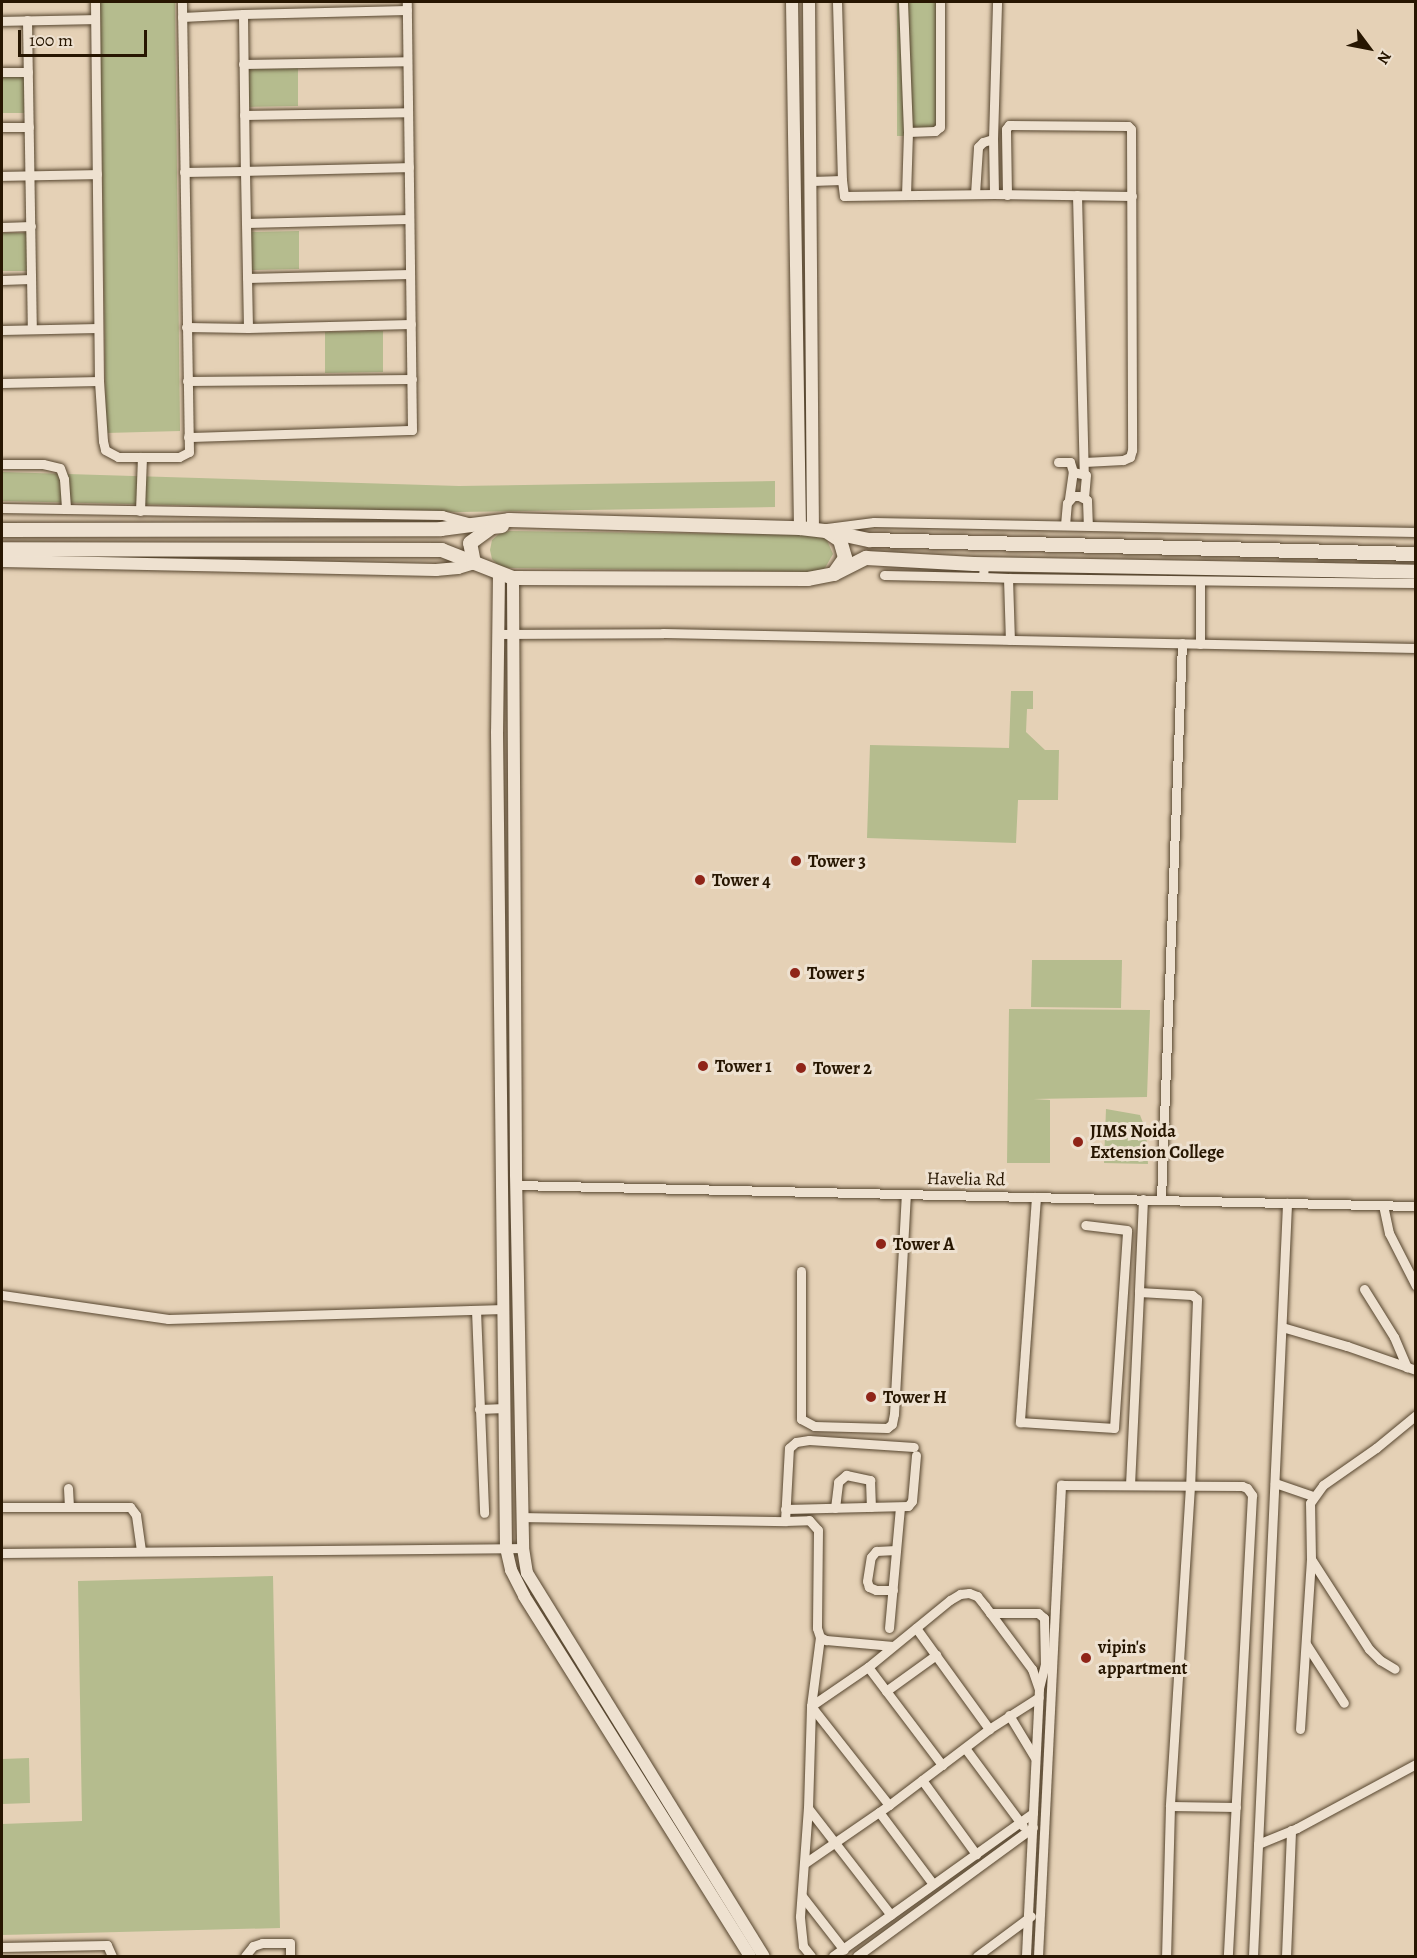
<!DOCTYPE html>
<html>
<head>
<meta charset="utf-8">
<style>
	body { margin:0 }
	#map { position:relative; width:1417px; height:1958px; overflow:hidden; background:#e5d1b6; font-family:Alegreya,serif }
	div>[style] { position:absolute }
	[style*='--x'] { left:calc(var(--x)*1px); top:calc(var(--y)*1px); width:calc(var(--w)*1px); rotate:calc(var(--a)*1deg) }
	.green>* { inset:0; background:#b5bc8e }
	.roads { filter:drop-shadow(0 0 2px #56452e) drop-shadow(0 0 2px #56452e) }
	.minor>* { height:9px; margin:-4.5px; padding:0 4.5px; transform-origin:4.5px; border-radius:4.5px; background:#eee1d0 }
	.tertiary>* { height:12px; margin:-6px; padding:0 6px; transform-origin:6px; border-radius:6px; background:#eee1d0 }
	.secondary>* { height:14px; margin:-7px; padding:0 7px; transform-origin:7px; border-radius:7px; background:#eee1d0 }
	.dots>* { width:16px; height:16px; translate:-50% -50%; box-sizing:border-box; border:3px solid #eee1d0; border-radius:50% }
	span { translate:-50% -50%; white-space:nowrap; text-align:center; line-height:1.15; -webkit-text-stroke:6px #eee1d0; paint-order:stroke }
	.poi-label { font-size:18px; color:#271601; font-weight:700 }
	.left { translate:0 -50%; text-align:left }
	.street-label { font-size:18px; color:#271601 }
	.frame { position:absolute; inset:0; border:3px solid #271601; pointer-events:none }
	.north { position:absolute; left:1339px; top:18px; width:60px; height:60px; -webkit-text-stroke:4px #eee1d0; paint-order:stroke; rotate:122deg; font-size:16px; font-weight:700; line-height:24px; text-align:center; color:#271601 }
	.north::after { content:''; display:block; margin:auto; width:21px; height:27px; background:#271601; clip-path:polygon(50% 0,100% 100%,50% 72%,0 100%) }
	.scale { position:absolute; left:18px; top:30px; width:129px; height:27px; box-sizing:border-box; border:3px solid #271601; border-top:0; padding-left:8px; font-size:18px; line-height:21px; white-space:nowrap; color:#271601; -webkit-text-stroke:4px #eee1d0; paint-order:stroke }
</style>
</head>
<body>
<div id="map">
	<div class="green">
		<div style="clip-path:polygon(100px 2px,175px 2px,180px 431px,106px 433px)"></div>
		<div style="clip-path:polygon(897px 2px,937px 2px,937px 136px,897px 136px)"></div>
		<div style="clip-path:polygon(298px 68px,298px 106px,247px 107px,246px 69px)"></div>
		<div style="clip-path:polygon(2px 75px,24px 75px,24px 113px,2px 113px)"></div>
		<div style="clip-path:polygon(299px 231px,299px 269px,250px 270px,249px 232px)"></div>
		<div style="clip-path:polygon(2px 233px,27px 233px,27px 271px,2px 271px)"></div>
		<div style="clip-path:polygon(383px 331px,383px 372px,325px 373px,325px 332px)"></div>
		<div style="clip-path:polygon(2px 472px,459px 486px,775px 481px,775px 507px,459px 512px,2px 501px)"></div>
		<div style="clip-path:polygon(509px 531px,818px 535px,826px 538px,833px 554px,825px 568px,817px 572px,508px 568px,499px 566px,492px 559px,490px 550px,492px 540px,499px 534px)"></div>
		<div style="clip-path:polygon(1011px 691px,1033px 691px,1033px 709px,1027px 709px,1026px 732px,1045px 750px,1059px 750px,1058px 800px,1018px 800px,1016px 843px,867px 838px,870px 745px,1009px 748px)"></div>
		<div style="clip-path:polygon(1032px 960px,1122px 960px,1121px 1008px,1031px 1007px)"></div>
		<div style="clip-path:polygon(1009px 1009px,1150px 1010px,1147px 1097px,1033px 1099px,1050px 1100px,1050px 1163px,1007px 1163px)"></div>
		<div style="clip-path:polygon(1106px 1109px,1140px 1115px,1146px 1131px,1148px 1164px,1104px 1163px)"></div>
		<div style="clip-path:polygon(273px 1576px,280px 1928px,2px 1935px,2px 1824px,82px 1821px,78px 1581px)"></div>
		<div style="clip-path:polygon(29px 1758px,30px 1803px,2px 1804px,2px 1759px)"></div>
	</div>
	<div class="roads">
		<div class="minor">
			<div style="--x:95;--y:2;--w:379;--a:89.4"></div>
			<div style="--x:99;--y:381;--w:60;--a:86.2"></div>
			<div style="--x:103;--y:441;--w:9;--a:77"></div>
			<div style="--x:105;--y:450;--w:15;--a:28"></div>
			<div style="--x:118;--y:457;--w:61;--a:0"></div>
			<div style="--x:179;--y:457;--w:11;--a:-27"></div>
			<div style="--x:189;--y:452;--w:450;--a:-90.9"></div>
			<div style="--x:837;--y:2;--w:178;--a:88.4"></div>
			<div style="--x:903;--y:2;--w:130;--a:87.8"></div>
			<div style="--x:908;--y:132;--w:63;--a:91.8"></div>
			<div style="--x:243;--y:14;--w:164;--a:-1.4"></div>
			<div style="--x:182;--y:17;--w:61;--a:-2.8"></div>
			<div style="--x:243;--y:14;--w:157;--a:89.3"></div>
			<div style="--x:245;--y:171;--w:61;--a:179.1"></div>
			<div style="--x:27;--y:20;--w:309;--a:89.1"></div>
			<div style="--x:2;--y:21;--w:93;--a:-1.2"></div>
			<div style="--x:243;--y:64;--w:164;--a:-1"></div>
			<div style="--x:2;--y:72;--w:26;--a:0"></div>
			<div style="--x:244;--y:115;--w:164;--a:-1"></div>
			<div style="--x:2;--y:127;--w:27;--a:0"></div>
			<div style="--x:908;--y:132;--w:27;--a:-2"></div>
			<div style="--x:935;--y:131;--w:6;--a:-39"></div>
			<div style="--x:940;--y:127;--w:125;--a:-90"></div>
			<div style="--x:2;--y:176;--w:95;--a:-1.2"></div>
			<div style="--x:811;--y:181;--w:31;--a:-2"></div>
			<div style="--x:842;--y:180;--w:16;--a:83"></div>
			<div style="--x:844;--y:196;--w:150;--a:-0.8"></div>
			<div style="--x:994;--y:194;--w:138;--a:0.8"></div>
			<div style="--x:975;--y:194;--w:47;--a:-86.3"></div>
			<div style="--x:978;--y:147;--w:7;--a:-45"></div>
			<div style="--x:983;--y:142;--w:10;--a:-17"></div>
			<div style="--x:994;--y:194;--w:55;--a:-91"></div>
			<div style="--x:993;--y:139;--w:137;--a:-88.3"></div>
			<div style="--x:1007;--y:195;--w:66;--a:-90.9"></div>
			<div style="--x:1006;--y:129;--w:5;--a:-53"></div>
			<div style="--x:1009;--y:125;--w:119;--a:0.5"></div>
			<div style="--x:1128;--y:126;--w:4;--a:45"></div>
			<div style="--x:1131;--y:129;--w:321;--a:89.8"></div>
			<div style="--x:1132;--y:450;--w:7;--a:106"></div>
			<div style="--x:1130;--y:457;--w:8;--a:157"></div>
			<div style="--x:1123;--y:460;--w:39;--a:177"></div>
			<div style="--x:1077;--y:195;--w:277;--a:88.6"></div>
			<div style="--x:246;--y:223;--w:163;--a:-1.4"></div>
			<div style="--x:2;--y:227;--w:29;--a:-2"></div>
			<div style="--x:247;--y:278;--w:163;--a:-1.4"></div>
			<div style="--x:2;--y:280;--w:29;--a:-2"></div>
			<div style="--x:186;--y:327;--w:62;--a:0.9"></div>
			<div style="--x:248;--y:328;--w:157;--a:-91.1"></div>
			<div style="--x:245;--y:171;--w:164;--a:-1.4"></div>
			<div style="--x:248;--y:328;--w:163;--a:-1.4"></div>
			<div style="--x:2;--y:330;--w:96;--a:-1.2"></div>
			<div style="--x:187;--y:381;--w:225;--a:-0.5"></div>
			<div style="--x:2;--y:383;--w:97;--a:-1.2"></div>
			<div style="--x:188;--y:437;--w:224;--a:-1.8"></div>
			<div style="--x:412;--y:430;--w:428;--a:-90.7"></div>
			<div style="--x:1058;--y:462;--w:12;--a:0"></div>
			<div style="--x:1070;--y:462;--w:10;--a:73"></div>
			<div style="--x:2;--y:464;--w:41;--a:0"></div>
			<div style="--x:43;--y:464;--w:17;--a:13"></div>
			<div style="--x:60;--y:468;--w:12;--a:70"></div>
			<div style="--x:64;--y:479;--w:30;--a:86"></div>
			<div style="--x:1069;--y:499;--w:27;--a:-82"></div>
			<div style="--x:1073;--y:472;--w:13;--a:13"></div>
			<div style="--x:1086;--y:475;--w:23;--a:95"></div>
			<div style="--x:2;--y:508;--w:440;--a:0.9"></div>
			<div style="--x:442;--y:515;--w:31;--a:15"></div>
			<div style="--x:140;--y:511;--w:54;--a:-87.9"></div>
			<div style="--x:1065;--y:525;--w:22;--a:-85"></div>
			<div style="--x:1067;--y:503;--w:9;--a:-49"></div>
			<div style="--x:1073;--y:496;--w:6;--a:0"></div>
			<div style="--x:1079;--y:496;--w:9;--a:27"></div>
			<div style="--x:1087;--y:500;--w:25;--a:88"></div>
			<div style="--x:827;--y:528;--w:47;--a:-7.3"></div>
			<div style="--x:874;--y:522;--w:542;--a:1.06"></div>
			<div style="--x:984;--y:565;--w:12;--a:95"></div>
			<div style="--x:983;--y:577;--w:25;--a:2"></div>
			<div style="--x:1008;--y:578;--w:408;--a:0.7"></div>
			<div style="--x:884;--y:575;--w:99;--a:1.2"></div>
			<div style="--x:1008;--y:578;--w:62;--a:88.2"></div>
			<div style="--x:497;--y:634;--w:166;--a:-0.3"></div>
			<div style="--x:663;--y:633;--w:753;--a:1.14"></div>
			<div style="--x:1200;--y:644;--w:63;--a:-90"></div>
			<div style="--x:516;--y:1185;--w:900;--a:1.34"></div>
			<div style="--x:1036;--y:1197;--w:226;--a:94.1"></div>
			<div style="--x:1020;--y:1422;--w:94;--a:3.7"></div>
			<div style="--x:1114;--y:1428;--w:198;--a:-86.2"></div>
			<div style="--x:1127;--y:1230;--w:42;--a:-173.2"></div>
			<div style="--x:1143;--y:1199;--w:93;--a:92.5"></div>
			<div style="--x:1139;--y:1292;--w:53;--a:3.2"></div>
			<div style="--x:1192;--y:1295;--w:6;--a:39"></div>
			<div style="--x:1197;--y:1299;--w:187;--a:92.1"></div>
			<div style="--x:1190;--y:1486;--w:321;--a:93.6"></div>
			<div style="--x:1170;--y:1806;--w:150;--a:91.5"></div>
			<div style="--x:1161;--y:1199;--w:556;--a:-87.84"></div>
			<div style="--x:1383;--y:1205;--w:29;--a:78"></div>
			<div style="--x:1389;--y:1233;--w:59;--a:63"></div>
			<div style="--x:801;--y:1271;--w:148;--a:90"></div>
			<div style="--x:801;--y:1419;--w:15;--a:28"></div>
			<div style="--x:814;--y:1426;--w:73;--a:1.6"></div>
			<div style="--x:887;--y:1428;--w:6;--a:-39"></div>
			<div style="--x:892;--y:1424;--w:10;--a:-79"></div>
			<div style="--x:894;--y:1414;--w:220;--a:-86.9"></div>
			<div style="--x:1364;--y:1289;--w:57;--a:58"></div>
			<div style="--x:1394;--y:1337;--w:33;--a:67"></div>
			<div style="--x:2;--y:1295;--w:168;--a:8.2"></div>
			<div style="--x:168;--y:1319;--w:336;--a:-1.7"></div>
			<div style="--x:476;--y:1310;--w:203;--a:87.7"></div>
			<div style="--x:1282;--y:1327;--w:68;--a:16.3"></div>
			<div style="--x:1347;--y:1346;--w:73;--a:19.2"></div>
			<div style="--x:479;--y:1409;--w:26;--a:-2"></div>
			<div style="--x:1275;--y:1483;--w:40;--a:18.9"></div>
			<div style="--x:1130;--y:1485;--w:193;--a:-87.3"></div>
			<div style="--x:68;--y:1488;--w:19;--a:87"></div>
			<div style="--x:2;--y:1507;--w:128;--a:0"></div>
			<div style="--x:130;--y:1507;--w:10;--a:53"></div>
			<div style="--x:136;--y:1515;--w:36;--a:82"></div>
			<div style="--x:835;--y:1508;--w:26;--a:-83"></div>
			<div style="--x:838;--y:1482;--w:11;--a:-41"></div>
			<div style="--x:846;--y:1475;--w:25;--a:12"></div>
			<div style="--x:870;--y:1480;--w:27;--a:88"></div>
			<div style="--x:785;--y:1509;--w:123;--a:-1.4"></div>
			<div style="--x:908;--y:1506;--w:6;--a:-51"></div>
			<div style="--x:912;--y:1501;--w:46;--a:-85"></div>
			<div style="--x:522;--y:1517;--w:263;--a:0.9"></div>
			<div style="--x:785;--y:1521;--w:73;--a:-86.9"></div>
			<div style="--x:789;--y:1448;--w:9;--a:-41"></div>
			<div style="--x:796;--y:1442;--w:13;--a:-9"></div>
			<div style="--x:809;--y:1440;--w:105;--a:3.8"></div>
			<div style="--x:785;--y:1521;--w:24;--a:-2"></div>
			<div style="--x:809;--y:1520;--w:13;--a:48"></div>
			<div style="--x:818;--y:1530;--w:98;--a:90.6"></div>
			<div style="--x:817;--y:1628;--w:9;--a:72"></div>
			<div style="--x:820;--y:1637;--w:7;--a:27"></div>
			<div style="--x:826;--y:1640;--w:67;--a:5.1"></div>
			<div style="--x:2;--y:1553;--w:521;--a:-0.55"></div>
			<div style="--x:1311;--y:1559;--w:107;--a:57.2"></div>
			<div style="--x:1369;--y:1649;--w:16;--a:45"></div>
			<div style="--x:1380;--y:1660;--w:17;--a:31"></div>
			<div style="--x:893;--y:1590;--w:17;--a:180"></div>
			<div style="--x:876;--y:1590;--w:8;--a:-157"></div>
			<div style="--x:869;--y:1587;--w:6;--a:-108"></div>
			<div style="--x:867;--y:1581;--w:24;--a:-81"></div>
			<div style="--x:871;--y:1557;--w:8;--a:-50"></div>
			<div style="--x:876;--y:1551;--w:20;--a:-3"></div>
			<div style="--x:990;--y:1613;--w:48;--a:0"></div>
			<div style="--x:1038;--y:1613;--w:8;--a:40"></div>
			<div style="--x:1044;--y:1618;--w:46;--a:88.8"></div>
			<div style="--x:1045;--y:1664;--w:25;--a:104"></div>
			<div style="--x:889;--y:1628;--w:121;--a:-84.8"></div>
			<div style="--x:916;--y:1628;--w:125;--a:54.1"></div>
			<div style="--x:820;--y:1637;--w:70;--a:97.4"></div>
			<div style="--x:811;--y:1706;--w:126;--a:51.8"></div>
			<div style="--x:1306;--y:1644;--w:70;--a:57.2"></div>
			<div style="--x:868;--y:1667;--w:123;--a:52.9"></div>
			<div style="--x:886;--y:1691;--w:62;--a:-35.8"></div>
			<div style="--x:1009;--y:1715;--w:50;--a:58.8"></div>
			<div style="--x:1300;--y:1729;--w:170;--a:-86.3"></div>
			<div style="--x:1311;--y:1559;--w:56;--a:-91"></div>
			<div style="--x:1310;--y:1503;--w:22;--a:-54"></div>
			<div style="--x:1323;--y:1485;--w:65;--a:-34.9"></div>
			<div style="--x:1376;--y:1448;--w:52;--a:-39.5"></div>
			<div style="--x:965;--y:1748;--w:97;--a:53.4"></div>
			<div style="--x:922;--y:1780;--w:92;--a:53.9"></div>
			<div style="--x:1170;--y:1806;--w:66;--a:0.9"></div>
			<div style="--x:808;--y:1808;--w:135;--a:52.2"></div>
			<div style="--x:879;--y:1812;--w:90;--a:53.1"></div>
			<div style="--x:1258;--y:1844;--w:42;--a:-22.3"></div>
			<div style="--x:1297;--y:1828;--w:135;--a:-28.3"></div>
			<div style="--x:805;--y:1863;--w:102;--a:-34.6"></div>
			<div style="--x:889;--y:1805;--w:126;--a:-37.2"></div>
			<div style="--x:989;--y:1729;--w:59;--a:-32.6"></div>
			<div style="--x:802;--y:1896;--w:68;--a:52.1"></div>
			<div style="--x:2;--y:1947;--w:105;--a:-1.1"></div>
			<div style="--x:107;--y:1945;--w:12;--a:66"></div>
			<div style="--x:245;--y:1956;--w:13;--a:-51"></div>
			<div style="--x:253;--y:1946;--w:9;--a:-18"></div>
			<div style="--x:262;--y:1943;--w:28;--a:0"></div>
			<div style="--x:290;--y:1943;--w:13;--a:90"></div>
			<div style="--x:811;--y:1956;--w:13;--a:-129"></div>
			<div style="--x:803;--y:1946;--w:30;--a:-96"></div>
			<div style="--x:800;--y:1916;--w:108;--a:-85.8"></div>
			<div style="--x:808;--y:1808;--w:102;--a:-88.3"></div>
			<div style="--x:811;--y:1706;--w:69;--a:-34.4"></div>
			<div style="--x:868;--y:1667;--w:106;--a:-39.3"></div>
			<div style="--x:950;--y:1600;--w:12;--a:-31"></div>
			<div style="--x:960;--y:1594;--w:9;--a:-6"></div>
			<div style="--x:969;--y:1593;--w:9;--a:21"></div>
			<div style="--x:977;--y:1596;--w:13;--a:51"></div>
			<div style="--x:985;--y:1606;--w:79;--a:53.3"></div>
			<div style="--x:1032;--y:1669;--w:21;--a:71"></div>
			<div style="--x:1039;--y:1689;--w:267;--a:92.8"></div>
			<div style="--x:833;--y:1956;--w:246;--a:-35.6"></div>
			<div style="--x:857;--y:1956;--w:218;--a:-36.2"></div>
			<div style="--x:977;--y:1956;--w:67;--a:-36.5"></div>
			<div style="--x:1038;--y:1956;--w:472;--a:-87.2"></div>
			<div style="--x:1061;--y:1485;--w:181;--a:0.3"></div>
			<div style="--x:1242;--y:1486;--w:5;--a:22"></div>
			<div style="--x:1247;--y:1488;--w:9;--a:54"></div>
			<div style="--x:1252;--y:1495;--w:462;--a:93"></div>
			<div style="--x:1253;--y:1956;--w:754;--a:-87.41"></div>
			<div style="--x:1286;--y:1956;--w:126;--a:-87.7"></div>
		</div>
		<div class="tertiary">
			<div style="--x:792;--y:2;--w:526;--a:89.13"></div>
			<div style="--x:809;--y:2;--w:527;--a:89.57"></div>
			<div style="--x:2;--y:561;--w:434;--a:1.2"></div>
			<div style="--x:436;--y:570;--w:22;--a:-5"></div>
			<div style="--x:458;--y:568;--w:17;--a:-17"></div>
			<div style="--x:499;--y:573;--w:159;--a:90.7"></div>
			<div style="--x:497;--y:732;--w:816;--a:89.37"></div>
			<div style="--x:506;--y:1548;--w:23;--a:77"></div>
			<div style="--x:511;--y:1570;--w:29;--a:63"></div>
			<div style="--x:524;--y:1596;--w:425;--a:57.9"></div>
			<div style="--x:513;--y:578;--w:597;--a:89.71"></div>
			<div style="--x:516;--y:1175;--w:373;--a:88.9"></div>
			<div style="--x:523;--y:1548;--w:25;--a:81"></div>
			<div style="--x:527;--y:1573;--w:450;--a:58.3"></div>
		</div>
		<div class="secondary">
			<div style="--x:2;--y:530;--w:439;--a:-0.1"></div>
			<div style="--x:441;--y:529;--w:69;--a:-7.5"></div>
			<div style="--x:509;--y:520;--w:291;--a:1.6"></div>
			<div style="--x:800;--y:528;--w:26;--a:7"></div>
			<div style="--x:826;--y:531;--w:17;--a:33"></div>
			<div style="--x:840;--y:540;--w:19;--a:74"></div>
			<div style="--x:845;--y:558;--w:19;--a:125"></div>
			<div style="--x:834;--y:574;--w:26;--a:169"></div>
			<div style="--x:808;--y:579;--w:295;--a:-179.8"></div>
			<div style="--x:513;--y:578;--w:76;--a:-158.5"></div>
			<div style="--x:442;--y:550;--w:440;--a:-179.9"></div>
			<div style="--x:831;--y:532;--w:40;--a:12"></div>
			<div style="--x:870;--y:540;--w:546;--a:1.47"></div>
			<div style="--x:474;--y:563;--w:20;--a:-101"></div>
			<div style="--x:470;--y:543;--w:27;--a:-36"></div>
			<div style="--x:492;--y:527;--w:10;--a:-6"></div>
			<div style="--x:834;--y:574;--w:36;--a:-27"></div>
			<div style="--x:866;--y:558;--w:108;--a:3.2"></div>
			<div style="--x:974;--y:564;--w:442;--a:1"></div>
		</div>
	</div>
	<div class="dots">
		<div style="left:796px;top:861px;background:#8f2418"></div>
		<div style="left:700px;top:880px;background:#8f2418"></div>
		<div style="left:795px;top:973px;background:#8f2418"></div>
		<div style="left:703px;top:1066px;background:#8f2418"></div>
		<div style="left:801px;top:1068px;background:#8f2418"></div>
		<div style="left:1078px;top:1142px;background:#8f2418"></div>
		<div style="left:881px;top:1244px;background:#8f2418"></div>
		<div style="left:871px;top:1397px;background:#8f2418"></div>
		<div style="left:1086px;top:1658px;background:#8f2418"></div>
	</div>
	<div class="poi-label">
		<span class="left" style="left:808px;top:861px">Tower 3</span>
		<span class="left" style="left:712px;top:880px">Tower 4</span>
		<span class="left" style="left:807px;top:973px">Tower 5</span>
		<span class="left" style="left:715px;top:1066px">Tower 1</span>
		<span class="left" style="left:813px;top:1068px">Tower 2</span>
		<span class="left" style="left:1090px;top:1142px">JIMS Noida<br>Extension College</span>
		<span class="left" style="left:893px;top:1244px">Tower A</span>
		<span class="left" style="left:883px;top:1397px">Tower H</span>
		<span class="left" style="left:1098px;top:1658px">vipin's<br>appartment</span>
	</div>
	<div class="street-label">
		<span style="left:966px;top:1179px;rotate:1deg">Havelia Rd</span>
	</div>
	<div class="frame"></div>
	<div class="north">N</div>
	<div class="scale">100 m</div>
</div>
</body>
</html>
